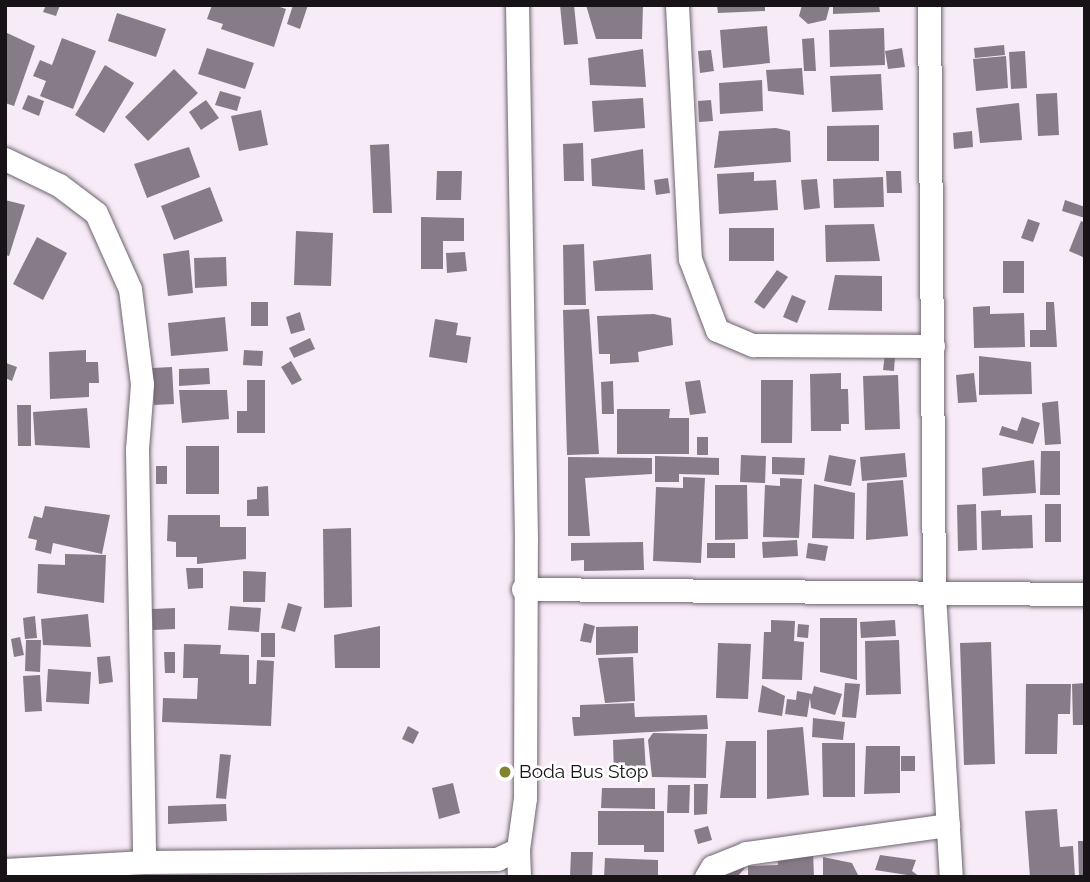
<!DOCTYPE html>
<html>
<head>
<meta charset="utf-8">
<style>
	body { margin:0 }
	#map { position:relative; width:1090px; height:882px; overflow:hidden; background:#f6ebf7; font-family:Raleway,sans-serif }
	div>[style] { position:absolute }
	[style*='--x'] { left:calc(var(--x)*1px); top:calc(var(--y)*1px); width:calc(var(--w)*1px); rotate:calc(var(--a)*1deg) }
	.building>* { inset:0; background:#867c87 }
	.roads { filter:drop-shadow(0 0 2px #6d646e) drop-shadow(0 0 2px #6d646e) }
	.minor>* { height:23px; margin:-11.5px; padding:0 11.5px; transform-origin:11.5px; border-radius:11.5px; background:#fff }
	.dots>* { width:19px; height:19px; translate:-50% -50%; box-sizing:border-box; border:4px solid #fff; border-radius:50% }
	span { translate:-50% -50%; white-space:nowrap; text-align:center; line-height:1.15; -webkit-text-stroke:5px #fff; paint-order:stroke }
	.poi-label { font-size:19px; color:#171317 }
	.left { translate:0 -50%; text-align:left }
	.frame { position:absolute; inset:0; border:7px solid #171317; pointer-events:none }
</style>
</head>
<body>
<div id="map">
	<div class="building">
		<div style="clip-path:polygon(46px 5px,60px 5px,56px 16px,43px 12px)"></div>
		<div style="clip-path:polygon(212px 5px,274px 5px,286px 9px,274px 47px,221px 29px,223px 24px,207px 19px)"></div>
		<div style="clip-path:polygon(293px 5px,308px 5px,300px 29px,287px 24px)"></div>
		<div style="clip-path:polygon(560px 5px,574px 5px,578px 44px,564px 45px)"></div>
		<div style="clip-path:polygon(586px 5px,643px 5px,642px 39px,596px 39px)"></div>
		<div style="clip-path:polygon(717px 5px,765px 5px,765px 11px,718px 13px)"></div>
		<div style="clip-path:polygon(802px 5px,830px 5px,826px 20px,808px 24px,799px 16px)"></div>
		<div style="clip-path:polygon(833px 5px,879px 5px,880px 12px,833px 14px)"></div>
		<div style="clip-path:polygon(117px 13px,166px 29px,156px 57px,108px 41px)"></div>
		<div style="clip-path:polygon(767px 26px,770px 63px,723px 68px,720px 30px)"></div>
		<div style="clip-path:polygon(884px 28px,885px 65px,830px 67px,829px 30px)"></div>
		<div style="clip-path:polygon(5px 32px,35px 46px,14px 106px,5px 103px)"></div>
		<div style="clip-path:polygon(62px 38px,96px 51px,73px 109px,40px 96px,46px 81px,33px 76px,40px 60px,52px 65px)"></div>
		<div style="clip-path:polygon(814px 38px,816px 71px,804px 71px,802px 39px)"></div>
		<div style="clip-path:polygon(1004px 45px,1005px 55px,975px 58px,974px 48px)"></div>
		<div style="clip-path:polygon(207px 48px,254px 63px,245px 89px,198px 74px)"></div>
		<div style="clip-path:polygon(902px 48px,905px 67px,888px 69px,885px 51px)"></div>
		<div style="clip-path:polygon(643px 49px,646px 87px,590px 85px,588px 58px)"></div>
		<div style="clip-path:polygon(711px 50px,714px 71px,700px 73px,698px 51px)"></div>
		<div style="clip-path:polygon(1025px 51px,1027px 88px,1011px 89px,1009px 52px)"></div>
		<div style="clip-path:polygon(1006px 56px,1008px 88px,976px 91px,973px 59px)"></div>
		<div style="clip-path:polygon(105px 65px,134px 83px,104px 133px,75px 115px)"></div>
		<div style="clip-path:polygon(802px 68px,804px 95px,768px 91px,766px 70px)"></div>
		<div style="clip-path:polygon(174px 69px,198px 93px,148px 141px,125px 117px)"></div>
		<div style="clip-path:polygon(881px 74px,883px 110px,832px 112px,830px 76px)"></div>
		<div style="clip-path:polygon(762px 80px,763px 111px,720px 114px,719px 83px)"></div>
		<div style="clip-path:polygon(220px 91px,241px 97px,237px 111px,215px 105px)"></div>
		<div style="clip-path:polygon(1057px 93px,1059px 135px,1038px 136px,1036px 94px)"></div>
		<div style="clip-path:polygon(28px 95px,44px 101px,39px 116px,22px 109px)"></div>
		<div style="clip-path:polygon(643px 98px,645px 128px,594px 132px,592px 101px)"></div>
		<div style="clip-path:polygon(206px 100px,219px 118px,201px 130px,189px 112px)"></div>
		<div style="clip-path:polygon(711px 100px,713px 121px,699px 122px,698px 101px)"></div>
		<div style="clip-path:polygon(1019px 103px,1022px 140px,980px 143px,976px 108px)"></div>
		<div style="clip-path:polygon(261px 110px,268px 145px,239px 151px,231px 116px)"></div>
		<div style="clip-path:polygon(879px 125px,879px 161px,827px 161px,827px 126px)"></div>
		<div style="clip-path:polygon(776px 128px,790px 131px,791px 162px,714px 168px,719px 131px)"></div>
		<div style="clip-path:polygon(972px 131px,973px 147px,954px 149px,953px 133px)"></div>
		<div style="clip-path:polygon(583px 143px,584px 181px,564px 181px,563px 144px)"></div>
		<div style="clip-path:polygon(389px 144px,392px 213px,373px 213px,370px 145px)"></div>
		<div style="clip-path:polygon(189px 147px,200px 177px,147px 198px,134px 164px)"></div>
		<div style="clip-path:polygon(643px 149px,645px 190px,592px 186px,591px 159px)"></div>
		<div style="clip-path:polygon(437px 171px,462px 171px,461px 200px,436px 200px)"></div>
		<div style="clip-path:polygon(886px 171px,901px 171px,902px 193px,887px 193px)"></div>
		<div style="clip-path:polygon(754px 172px,754px 181px,776px 180px,778px 210px,719px 214px,717px 174px)"></div>
		<div style="clip-path:polygon(883px 177px,884px 207px,834px 208px,833px 179px)"></div>
		<div style="clip-path:polygon(668px 178px,670px 193px,656px 195px,654px 180px)"></div>
		<div style="clip-path:polygon(817px 179px,820px 208px,804px 210px,801px 180px)"></div>
		<div style="clip-path:polygon(210px 187px,223px 221px,174px 240px,161px 206px)"></div>
		<div style="clip-path:polygon(5px 200px,25px 205px,9px 256px,5px 255px)"></div>
		<div style="clip-path:polygon(1065px 200px,1085px 207px,1085px 218px,1062px 211px)"></div>
		<div style="clip-path:polygon(421px 217px,464px 218px,464px 241px,443px 241px,443px 269px,421px 269px)"></div>
		<div style="clip-path:polygon(1028px 219px,1040px 223px,1033px 242px,1021px 238px)"></div>
		<div style="clip-path:polygon(1081px 221px,1085px 223px,1083px 257px,1069px 251px)"></div>
		<div style="clip-path:polygon(874px 224px,880px 261px,826px 262px,825px 225px)"></div>
		<div style="clip-path:polygon(729px 228px,774px 228px,774px 261px,729px 261px)"></div>
		<div style="clip-path:polygon(296px 231px,333px 233px,331px 286px,294px 285px)"></div>
		<div style="clip-path:polygon(37px 237px,67px 253px,43px 300px,13px 284px)"></div>
		<div style="clip-path:polygon(584px 244px,586px 305px,564px 305px,563px 245px)"></div>
		<div style="clip-path:polygon(189px 250px,193px 293px,168px 296px,163px 254px)"></div>
		<div style="clip-path:polygon(465px 252px,467px 271px,447px 273px,446px 253px)"></div>
		<div style="clip-path:polygon(651px 254px,653px 290px,595px 291px,593px 261px)"></div>
		<div style="clip-path:polygon(226px 257px,227px 286px,195px 288px,194px 258px)"></div>
		<div style="clip-path:polygon(1003px 261px,1024px 261px,1024px 293px,1003px 293px)"></div>
		<div style="clip-path:polygon(777px 270px,788px 277px,764px 309px,754px 302px)"></div>
		<div style="clip-path:polygon(835px 275px,882px 276px,882px 311px,828px 310px)"></div>
		<div style="clip-path:polygon(792px 295px,806px 301px,797px 323px,783px 317px)"></div>
		<div style="clip-path:polygon(251px 302px,268px 302px,268px 326px,251px 326px)"></div>
		<div style="clip-path:polygon(1046px 302px,1054px 302px,1057px 347px,1030px 347px,1030px 330px,1046px 330px)"></div>
		<div style="clip-path:polygon(990px 306px,990px 314px,1024px 313px,1025px 347px,974px 348px,973px 307px)"></div>
		<div style="clip-path:polygon(589px 309px,599px 454px,567px 455px,563px 310px)"></div>
		<div style="clip-path:polygon(300px 312px,305px 330px,291px 334px,286px 317px)"></div>
		<div style="clip-path:polygon(654px 314px,671px 318px,673px 345px,638px 352px,639px 362px,610px 364px,610px 354px,599px 354px,597px 316px)"></div>
		<div style="clip-path:polygon(225px 317px,228px 351px,171px 356px,168px 323px)"></div>
		<div style="clip-path:polygon(435px 319px,458px 323px,456px 335px,471px 337px,467px 363px,429px 357px)"></div>
		<div style="clip-path:polygon(310px 338px,315px 349px,294px 358px,289px 348px)"></div>
		<div style="clip-path:polygon(86px 350px,86px 362px,98px 362px,99px 383px,89px 383px,89px 397px,50px 399px,49px 352px)"></div>
		<div style="clip-path:polygon(244px 350px,263px 351px,262px 366px,243px 365px)"></div>
		<div style="clip-path:polygon(885px 354px,895px 356px,894px 371px,883px 370px)"></div>
		<div style="clip-path:polygon(979px 356px,1031px 362px,1032px 394px,979px 395px)"></div>
		<div style="clip-path:polygon(291px 361px,302px 380px,292px 385px,281px 367px)"></div>
		<div style="clip-path:polygon(6px 363px,17px 367px,12px 381px,5px 378px)"></div>
		<div style="clip-path:polygon(172px 367px,174px 404px,154px 405px,152px 368px)"></div>
		<div style="clip-path:polygon(209px 368px,210px 384px,179px 386px,179px 369px)"></div>
		<div style="clip-path:polygon(841px 373px,841px 389px,848px 389px,849px 424px,841px 424px,841px 431px,811px 431px,810px 374px)"></div>
		<div style="clip-path:polygon(974px 373px,977px 402px,958px 403px,956px 375px)"></div>
		<div style="clip-path:polygon(898px 375px,900px 429px,865px 430px,863px 376px)"></div>
		<div style="clip-path:polygon(247px 380px,265px 380px,265px 433px,237px 433px,237px 411px,247px 411px)"></div>
		<div style="clip-path:polygon(700px 380px,706px 413px,690px 415px,685px 382px)"></div>
		<div style="clip-path:polygon(761px 380px,793px 380px,792px 443px,761px 443px)"></div>
		<div style="clip-path:polygon(613px 381px,614px 414px,602px 414px,601px 382px)"></div>
		<div style="clip-path:polygon(179px 390px,227px 390px,229px 419px,182px 423px)"></div>
		<div style="clip-path:polygon(1058px 401px,1061px 444px,1045px 445px,1042px 403px)"></div>
		<div style="clip-path:polygon(17px 405px,31px 405px,31px 446px,18px 446px)"></div>
		<div style="clip-path:polygon(87px 408px,90px 448px,35px 445px,33px 412px)"></div>
		<div style="clip-path:polygon(617px 409px,670px 409px,669px 418px,689px 418px,689px 454px,617px 454px)"></div>
		<div style="clip-path:polygon(1022px 417px,1040px 423px,1033px 444px,999px 435px,1002px 426px,1017px 431px)"></div>
		<div style="clip-path:polygon(697px 437px,708px 437px,708px 455px,697px 455px)"></div>
		<div style="clip-path:polygon(186px 446px,219px 446px,219px 494px,186px 494px)"></div>
		<div style="clip-path:polygon(1041px 451px,1060px 451px,1060px 495px,1040px 495px)"></div>
		<div style="clip-path:polygon(905px 453px,907px 477px,862px 481px,860px 457px)"></div>
		<div style="clip-path:polygon(741px 455px,766px 456px,765px 483px,740px 482px)"></div>
		<div style="clip-path:polygon(829px 455px,856px 460px,851px 486px,824px 481px)"></div>
		<div style="clip-path:polygon(655px 456px,719px 458px,719px 475px,679px 474px,679px 482px,655px 482px)"></div>
		<div style="clip-path:polygon(568px 457px,652px 458px,652px 474px,585px 478px,590px 536px,568px 536px)"></div>
		<div style="clip-path:polygon(772px 457px,805px 458px,804px 475px,772px 474px)"></div>
		<div style="clip-path:polygon(1034px 460px,1036px 493px,983px 496px,982px 468px)"></div>
		<div style="clip-path:polygon(156px 466px,167px 466px,167px 484px,156px 484px)"></div>
		<div style="clip-path:polygon(683px 477px,705px 478px,701px 563px,653px 561px,656px 487px,683px 488px)"></div>
		<div style="clip-path:polygon(780px 478px,802px 479px,799px 538px,763px 537px,765px 485px,780px 486px)"></div>
		<div style="clip-path:polygon(903px 480px,908px 536px,866px 540px,867px 483px)"></div>
		<div style="clip-path:polygon(814px 484px,855px 493px,854px 539px,812px 538px)"></div>
		<div style="clip-path:polygon(715px 485px,747px 485px,748px 539px,715px 540px)"></div>
		<div style="clip-path:polygon(268px 486px,269px 516px,247px 516px,247px 500px,257px 499px,257px 487px)"></div>
		<div style="clip-path:polygon(976px 504px,977px 550px,958px 551px,957px 505px)"></div>
		<div style="clip-path:polygon(1045px 504px,1061px 504px,1061px 542px,1045px 542px)"></div>
		<div style="clip-path:polygon(45px 506px,110px 515px,102px 554px,53px 543px,51px 554px,35px 550px,37px 540px,28px 538px,34px 516px,42px 518px)"></div>
		<div style="clip-path:polygon(1001px 510px,1001px 516px,1032px 515px,1033px 548px,982px 550px,981px 511px)"></div>
		<div style="clip-path:polygon(168px 515px,220px 515px,220px 527px,246px 527px,246px 559px,197px 564px,197px 557px,176px 557px,176px 542px,167px 541px)"></div>
		<div style="clip-path:polygon(351px 528px,352px 607px,324px 608px,323px 529px)"></div>
		<div style="clip-path:polygon(797px 540px,798px 556px,763px 558px,762px 542px)"></div>
		<div style="clip-path:polygon(643px 542px,644px 570px,584px 571px,584px 560px,571px 561px,571px 543px)"></div>
		<div style="clip-path:polygon(707px 543px,735px 543px,735px 558px,707px 558px)"></div>
		<div style="clip-path:polygon(808px 543px,828px 546px,825px 561px,806px 558px)"></div>
		<div style="clip-path:polygon(65px 554px,106px 555px,104px 603px,37px 593px,38px 564px,65px 565px)"></div>
		<div style="clip-path:polygon(186px 568px,203px 568px,203px 588px,188px 589px)"></div>
		<div style="clip-path:polygon(243px 571px,266px 572px,265px 602px,243px 602px)"></div>
		<div style="clip-path:polygon(288px 603px,302px 607px,295px 632px,281px 628px)"></div>
		<div style="clip-path:polygon(230px 606px,261px 608px,259px 632px,228px 630px)"></div>
		<div style="clip-path:polygon(175px 608px,175px 629px,153px 630px,152px 609px)"></div>
		<div style="clip-path:polygon(88px 614px,91px 647px,43px 645px,41px 619px)"></div>
		<div style="clip-path:polygon(35px 616px,37px 638px,25px 639px,23px 618px)"></div>
		<div style="clip-path:polygon(820px 618px,857px 618px,857px 680px,820px 672px)"></div>
		<div style="clip-path:polygon(771px 620px,795px 621px,794px 641px,804px 642px,802px 680px,762px 679px,764px 632px,771px 632px)"></div>
		<div style="clip-path:polygon(895px 620px,896px 636px,861px 638px,860px 622px)"></div>
		<div style="clip-path:polygon(584px 623px,595px 626px,591px 643px,580px 641px)"></div>
		<div style="clip-path:polygon(798px 624px,809px 625px,808px 638px,797px 637px)"></div>
		<div style="clip-path:polygon(380px 626px,380px 668px,335px 668px,334px 635px)"></div>
		<div style="clip-path:polygon(638px 626px,638px 653px,596px 655px,596px 627px)"></div>
		<div style="clip-path:polygon(261px 633px,275px 633px,275px 657px,261px 657px)"></div>
		<div style="clip-path:polygon(20px 637px,24px 655px,14px 657px,11px 639px)"></div>
		<div style="clip-path:polygon(26px 640px,41px 640px,40px 672px,25px 671px)"></div>
		<div style="clip-path:polygon(899px 640px,901px 694px,866px 695px,865px 641px)"></div>
		<div style="clip-path:polygon(991px 642px,995px 764px,964px 765px,960px 643px)"></div>
		<div style="clip-path:polygon(718px 643px,751px 644px,748px 699px,716px 698px)"></div>
		<div style="clip-path:polygon(184px 644px,221px 645px,220px 654px,249px 655px,249px 684px,256px 684px,257px 660px,274px 661px,271px 726px,162px 722px,163px 698px,197px 699px,198px 678px,183px 678px)"></div>
		<div style="clip-path:polygon(164px 652px,175px 652px,175px 673px,165px 673px)"></div>
		<div style="clip-path:polygon(110px 656px,113px 682px,99px 684px,97px 657px)"></div>
		<div style="clip-path:polygon(633px 657px,635px 701px,605px 703px,598px 658px)"></div>
		<div style="clip-path:polygon(48px 669px,91px 672px,89px 704px,46px 702px)"></div>
		<div style="clip-path:polygon(40px 675px,42px 711px,25px 712px,23px 676px)"></div>
		<div style="clip-path:polygon(845px 683px,860px 684px,856px 718px,842px 717px)"></div>
		<div style="clip-path:polygon(1085px 683px,1085px 725px,1073px 725px,1072px 684px)"></div>
		<div style="clip-path:polygon(1026px 684px,1071px 684px,1070px 714px,1058px 714px,1057px 754px,1025px 754px)"></div>
		<div style="clip-path:polygon(762px 685px,785px 696px,782px 716px,758px 712px)"></div>
		<div style="clip-path:polygon(814px 686px,842px 694px,835px 715px,811px 708px,810px 698px,807px 717px,785px 714px,787px 699px,796px 700px,797px 691px,812px 694px)"></div>
		<div style="clip-path:polygon(634px 703px,635px 717px,707px 715px,708px 729px,574px 736px,572px 717px,580px 717px,580px 705px)"></div>
		<div style="clip-path:polygon(813px 718px,845px 722px,843px 740px,812px 737px)"></div>
		<div style="clip-path:polygon(408px 726px,419px 732px,413px 744px,402px 739px)"></div>
		<div style="clip-path:polygon(803px 727px,809px 795px,767px 799px,767px 730px)"></div>
		<div style="clip-path:polygon(653px 733px,707px 734px,706px 778px,652px 777px,648px 740px)"></div>
		<div style="clip-path:polygon(644px 738px,646px 773px,614px 775px,613px 740px)"></div>
		<div style="clip-path:polygon(726px 741px,756px 741px,756px 798px,720px 798px)"></div>
		<div style="clip-path:polygon(822px 743px,855px 743px,855px 797px,823px 797px)"></div>
		<div style="clip-path:polygon(866px 746px,900px 746px,900px 793px,864px 794px)"></div>
		<div style="clip-path:polygon(220px 754px,231px 755px,226px 799px,216px 798px)"></div>
		<div style="clip-path:polygon(901px 756px,915px 756px,915px 771px,901px 771px)"></div>
		<div style="clip-path:polygon(453px 783px,460px 813px,439px 819px,432px 788px)"></div>
		<div style="clip-path:polygon(694px 784px,708px 784px,707px 814px,694px 815px)"></div>
		<div style="clip-path:polygon(668px 785px,690px 785px,689px 813px,667px 813px)"></div>
		<div style="clip-path:polygon(602px 788px,655px 788px,655px 809px,601px 808px)"></div>
		<div style="clip-path:polygon(226px 804px,227px 821px,168px 824px,168px 806px)"></div>
		<div style="clip-path:polygon(1057px 809px,1060px 847px,1073px 846px,1075px 877px,1030px 877px,1025px 811px)"></div>
		<div style="clip-path:polygon(598px 811px,664px 811px,664px 852px,644px 852px,644px 845px,598px 845px)"></div>
		<div style="clip-path:polygon(708px 826px,712px 840px,698px 844px,694px 830px)"></div>
		<div style="clip-path:polygon(1078px 841px,1085px 841px,1085px 877px,1079px 877px)"></div>
		<div style="clip-path:polygon(813px 851px,814px 877px,748px 877px,748px 866px,778px 865px,777px 852px)"></div>
		<div style="clip-path:polygon(571px 852px,593px 852px,592px 877px,570px 877px)"></div>
		<div style="clip-path:polygon(880px 855px,916px 860px,912px 871px,920px 877px,875px 870px)"></div>
		<div style="clip-path:polygon(823px 857px,852px 863px,859px 877px,823px 877px)"></div>
		<div style="clip-path:polygon(605px 858px,658px 860px,658px 877px,604px 877px)"></div>
		<div style="clip-path:polygon(736px 859px,745px 868px,737px 877px,719px 877px)"></div>
	</div>
	<div class="roads">
		<div class="minor">
			<div style="--x:677;--y:5;--w:254;--a:87.1"></div>
			<div style="--x:690;--y:259;--w:76;--a:69.2"></div>
			<div style="--x:717;--y:330;--w:39;--a:23"></div>
			<div style="--x:753;--y:345;--w:180;--a:0.3"></div>
			<div style="--x:929;--y:5;--w:589;--a:89.51"></div>
			<div style="--x:934;--y:594;--w:284;--a:86.6"></div>
			<div style="--x:5;--y:159;--w:60;--a:25.7"></div>
			<div style="--x:59;--y:185;--w:46;--a:37.1"></div>
			<div style="--x:96;--y:213;--w:83;--a:65.9"></div>
			<div style="--x:130;--y:289;--w:96;--a:82.8"></div>
			<div style="--x:142;--y:384;--w:65;--a:94.4"></div>
			<div style="--x:137;--y:449;--w:413;--a:89"></div>
			<div style="--x:523;--y:589;--w:562;--a:0.51"></div>
			<div style="--x:518;--y:849;--w:28;--a:88"></div>
			<div style="--x:5;--y:870;--w:139;--a:-3.3"></div>
			<div style="--x:144;--y:862;--w:353;--a:-0.5"></div>
			<div style="--x:497;--y:859;--w:23;--a:-25"></div>
			<div style="--x:518;--y:849;--w:51;--a:-82.2"></div>
			<div style="--x:525;--y:798;--w:258;--a:-89.8"></div>
			<div style="--x:526;--y:540;--w:535;--a:-90.96"></div>
			<div style="--x:706;--y:877;--w:12;--a:-59"></div>
			<div style="--x:712;--y:867;--w:37;--a:-22"></div>
			<div style="--x:746;--y:853;--w:204;--a:-7.9"></div>
		</div>
	</div>
	<div class="dots">
		<div style="left:505px;top:772px;background:#81842e"></div>
	</div>
	<div class="poi-label">
		<span class="left" style="left:519px;top:772px">Boda Bus Stop</span>
	</div>
	<div class="frame"></div>
</div>
</body>
</html>
